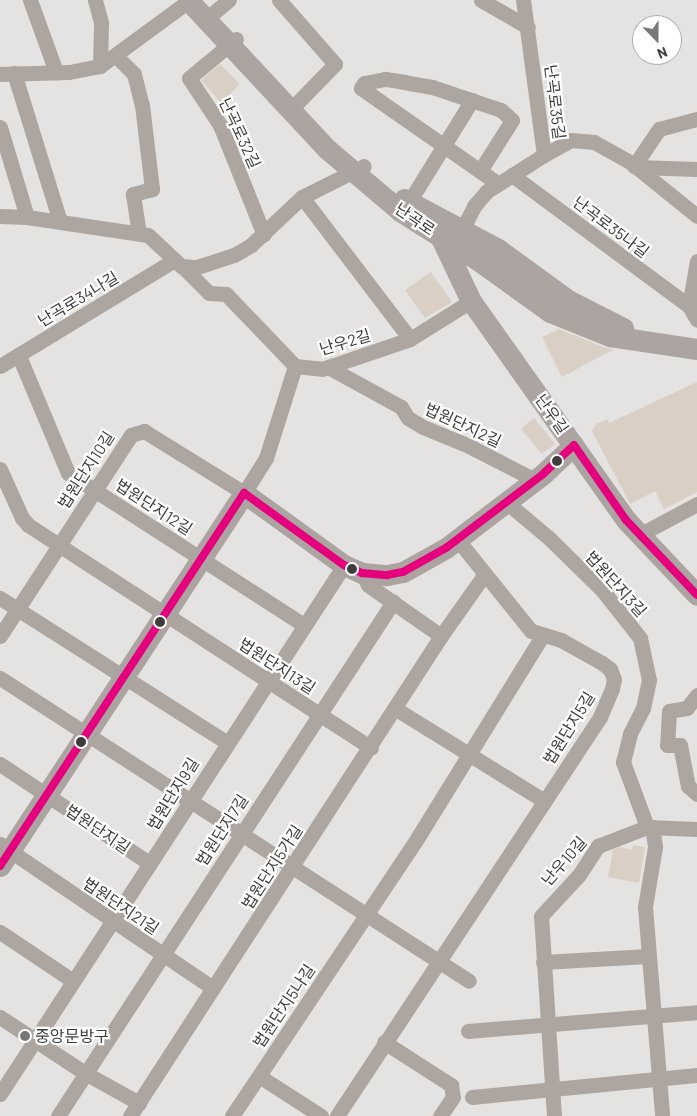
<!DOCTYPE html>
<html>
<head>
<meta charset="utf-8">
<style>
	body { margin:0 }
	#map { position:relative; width:697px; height:1116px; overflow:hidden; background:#e5e3e1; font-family:Barlow,"Noto Sans KR",sans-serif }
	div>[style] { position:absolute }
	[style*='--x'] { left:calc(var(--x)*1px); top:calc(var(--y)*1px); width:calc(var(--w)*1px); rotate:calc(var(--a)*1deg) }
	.building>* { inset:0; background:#d9cfc4 }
	.street>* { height:15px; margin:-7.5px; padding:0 7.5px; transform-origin:7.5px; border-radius:7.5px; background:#ada6a0 }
	.secondary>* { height:21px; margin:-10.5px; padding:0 10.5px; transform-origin:10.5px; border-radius:10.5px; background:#aca4a0 }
	.bus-1>* { height:8px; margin:-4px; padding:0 4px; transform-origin:4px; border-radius:4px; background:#e5007d }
	.dots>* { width:14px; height:14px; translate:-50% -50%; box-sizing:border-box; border:2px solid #fff; border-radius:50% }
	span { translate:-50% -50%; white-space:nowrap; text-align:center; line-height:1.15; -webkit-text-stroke:4.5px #fff; paint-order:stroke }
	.street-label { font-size:16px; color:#3e3d3c }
	.poi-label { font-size:16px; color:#3e3d3c }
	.left { translate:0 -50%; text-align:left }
	.north { position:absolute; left:632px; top:15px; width:50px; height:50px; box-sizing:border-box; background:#fff; border:1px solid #b2b1b1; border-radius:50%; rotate:158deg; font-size:14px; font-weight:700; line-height:20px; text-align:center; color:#3e3d3c }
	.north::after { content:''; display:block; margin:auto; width:18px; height:22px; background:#787776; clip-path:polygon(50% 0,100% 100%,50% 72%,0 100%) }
</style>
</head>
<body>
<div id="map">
	<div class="building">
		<div style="clip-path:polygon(220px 64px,240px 84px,221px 103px,201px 80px)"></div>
		<div style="clip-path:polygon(431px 272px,452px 302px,425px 318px,405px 290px)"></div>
		<div style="clip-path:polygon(559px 329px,606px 348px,614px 349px,562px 377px,542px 337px)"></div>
		<div style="clip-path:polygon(697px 382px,697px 492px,664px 509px,655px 491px,630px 504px,592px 431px,596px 424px,608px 419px,609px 423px)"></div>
		<div style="clip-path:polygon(534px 418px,555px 444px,542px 454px,521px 429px)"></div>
		<div style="clip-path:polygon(633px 845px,645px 847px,639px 883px,608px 877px,613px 850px,620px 847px,632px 850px)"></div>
	</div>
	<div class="street">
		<div style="--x:30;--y:0;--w:77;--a:70.1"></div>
		<div style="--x:95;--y:0;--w:24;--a:75"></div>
		<div style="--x:101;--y:23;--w:43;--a:91.3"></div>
		<div style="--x:279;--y:0;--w:85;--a:48.8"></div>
		<div style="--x:335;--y:64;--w:54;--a:134.3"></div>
		<div style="--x:481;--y:0;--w:54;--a:29.9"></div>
		<div style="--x:205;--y:20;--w:31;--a:-40"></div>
		<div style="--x:236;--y:39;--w:61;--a:140.3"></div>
		<div style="--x:189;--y:78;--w:56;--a:56.6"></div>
		<div style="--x:220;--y:125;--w:118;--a:68.2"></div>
		<div style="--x:116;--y:56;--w:25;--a:45"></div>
		<div style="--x:134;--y:74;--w:32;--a:76"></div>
		<div style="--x:142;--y:105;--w:85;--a:83.2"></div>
		<div style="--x:152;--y:189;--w:20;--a:165"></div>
		<div style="--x:133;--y:194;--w:40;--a:81.5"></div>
		<div style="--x:14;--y:73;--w:156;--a:72.8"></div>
		<div style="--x:0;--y:74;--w:69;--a:-1.7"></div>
		<div style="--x:69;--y:72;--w:32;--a:-11"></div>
		<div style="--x:100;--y:66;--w:112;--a:-36.3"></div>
		<div style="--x:0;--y:127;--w:94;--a:73.3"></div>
		<div style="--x:544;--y:155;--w:31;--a:-29"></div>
		<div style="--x:571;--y:140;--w:23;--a:5"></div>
		<div style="--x:594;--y:142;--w:41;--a:29.1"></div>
		<div style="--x:630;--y:162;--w:86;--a:38.9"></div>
		<div style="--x:634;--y:166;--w:45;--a:-56"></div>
		<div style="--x:659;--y:129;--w:39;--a:-15"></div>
		<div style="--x:636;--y:167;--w:61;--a:1.9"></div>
		<div style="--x:480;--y:171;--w:60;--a:-57.9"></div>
		<div style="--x:512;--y:120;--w:15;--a:-138"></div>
		<div style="--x:501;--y:110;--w:73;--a:-161.6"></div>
		<div style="--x:432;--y:87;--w:27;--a:-170"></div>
		<div style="--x:405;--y:82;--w:20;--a:-171"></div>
		<div style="--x:385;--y:79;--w:21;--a:169"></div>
		<div style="--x:364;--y:83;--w:6;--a:121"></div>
		<div style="--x:361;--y:88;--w:166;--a:34.9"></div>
		<div style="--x:512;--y:175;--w:220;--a:36.5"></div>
		<div style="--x:302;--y:197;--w:178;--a:52.7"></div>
		<div style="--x:409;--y:202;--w:120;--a:-58.3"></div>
		<div style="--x:0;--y:216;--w:27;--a:2"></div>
		<div style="--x:27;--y:217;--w:122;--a:8.5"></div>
		<div style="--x:148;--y:235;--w:45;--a:43.2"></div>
		<div style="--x:181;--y:266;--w:16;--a:4"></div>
		<div style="--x:197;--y:267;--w:39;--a:-18"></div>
		<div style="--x:234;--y:255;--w:20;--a:-30"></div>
		<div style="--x:251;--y:245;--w:70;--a:-43.3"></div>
		<div style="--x:302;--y:197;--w:69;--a:-26.6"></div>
		<div style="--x:462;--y:230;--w:27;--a:-63"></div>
		<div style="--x:474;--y:206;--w:20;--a:-49"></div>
		<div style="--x:487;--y:191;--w:67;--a:-32.3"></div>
		<div style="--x:544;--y:155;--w:156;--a:-97.7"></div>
		<div style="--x:697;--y:261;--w:46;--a:100.1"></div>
		<div style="--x:689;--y:306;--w:16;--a:60"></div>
		<div style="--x:184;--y:268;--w:35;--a:45"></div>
		<div style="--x:209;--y:293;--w:17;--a:3"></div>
		<div style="--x:226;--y:294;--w:100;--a:46.2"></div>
		<div style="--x:19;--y:356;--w:127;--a:67.3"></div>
		<div style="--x:68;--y:473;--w:281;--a:32.8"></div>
		<div style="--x:0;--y:366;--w:204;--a:-31.3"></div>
		<div style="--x:328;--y:367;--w:83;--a:28.7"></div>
		<div style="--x:401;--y:407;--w:13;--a:58"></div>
		<div style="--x:408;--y:418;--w:17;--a:31"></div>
		<div style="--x:423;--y:427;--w:50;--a:22.4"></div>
		<div style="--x:469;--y:446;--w:74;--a:27.3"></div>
		<div style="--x:0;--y:469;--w:54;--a:65.8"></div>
		<div style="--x:22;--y:518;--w:9;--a:49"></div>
		<div style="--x:28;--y:525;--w:409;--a:33"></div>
		<div style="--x:506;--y:502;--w:56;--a:39.9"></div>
		<div style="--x:549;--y:538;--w:76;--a:44.5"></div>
		<div style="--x:603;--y:591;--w:60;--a:51.8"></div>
		<div style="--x:640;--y:638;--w:43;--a:77.9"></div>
		<div style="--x:649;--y:680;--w:29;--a:102"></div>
		<div style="--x:643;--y:708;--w:29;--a:117"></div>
		<div style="--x:630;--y:734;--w:29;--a:104"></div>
		<div style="--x:623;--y:762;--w:69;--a:69.7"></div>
		<div style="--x:639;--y:535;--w:66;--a:-28.1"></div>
		<div style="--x:362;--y:573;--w:13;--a:63"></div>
		<div style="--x:368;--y:585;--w:89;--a:34.9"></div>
		<div style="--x:0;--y:598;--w:268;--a:32.5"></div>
		<div style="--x:0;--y:636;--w:240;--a:-56.9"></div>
		<div style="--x:131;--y:435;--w:14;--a:-17"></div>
		<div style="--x:144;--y:431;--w:118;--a:31.8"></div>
		<div style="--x:244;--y:493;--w:41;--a:-57.8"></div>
		<div style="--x:266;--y:458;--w:96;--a:-72.5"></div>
		<div style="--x:295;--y:366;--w:27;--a:6"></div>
		<div style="--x:322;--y:369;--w:93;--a:-18.8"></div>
		<div style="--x:410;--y:339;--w:72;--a:-31.9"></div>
		<div style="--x:0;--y:678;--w:558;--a:32.86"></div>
		<div style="--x:697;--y:695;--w:16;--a:128"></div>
		<div style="--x:687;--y:708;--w:18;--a:171"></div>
		<div style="--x:669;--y:711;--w:34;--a:93"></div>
		<div style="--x:667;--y:745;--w:13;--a:0"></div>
		<div style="--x:680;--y:745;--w:42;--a:79"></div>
		<div style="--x:688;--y:786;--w:12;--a:42"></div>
		<div style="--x:396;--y:709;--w:173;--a:31.8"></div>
		<div style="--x:0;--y:764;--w:179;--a:33.6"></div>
		<div style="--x:652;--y:827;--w:20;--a:81"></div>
		<div style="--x:655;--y:847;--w:61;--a:99.5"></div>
		<div style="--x:645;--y:907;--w:210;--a:85.3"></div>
		<div style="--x:0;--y:844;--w:257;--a:34.1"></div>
		<div style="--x:0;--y:932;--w:88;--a:33.9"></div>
		<div style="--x:543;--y:962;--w:105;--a:-3.3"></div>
		<div style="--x:0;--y:1017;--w:102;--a:33.4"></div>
		<div style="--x:85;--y:1073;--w:62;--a:29.1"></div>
		<div style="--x:468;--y:1031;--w:230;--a:-4.7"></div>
		<div style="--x:384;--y:1042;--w:80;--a:32.7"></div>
		<div style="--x:451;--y:1085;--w:12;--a:81"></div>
		<div style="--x:453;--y:1097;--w:23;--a:124"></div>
		<div style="--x:259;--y:1076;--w:74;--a:32.8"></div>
		<div style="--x:0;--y:1094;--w:631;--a:-56.96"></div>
		<div style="--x:472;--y:1097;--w:226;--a:-5.6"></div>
		<div style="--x:58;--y:1116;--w:614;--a:-56.91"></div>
		<div style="--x:130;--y:1116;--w:572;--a:-57.06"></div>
		<div style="--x:441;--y:636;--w:75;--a:-54.8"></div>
		<div style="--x:232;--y:1116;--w:335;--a:-56.3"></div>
		<div style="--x:418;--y:837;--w:236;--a:-58.3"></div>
		<div style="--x:337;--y:1116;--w:478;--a:-56.6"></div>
		<div style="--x:600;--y:717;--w:30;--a:-67"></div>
		<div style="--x:612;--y:689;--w:10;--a:-79"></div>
		<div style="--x:614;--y:679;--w:11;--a:-112"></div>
		<div style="--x:610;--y:669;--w:10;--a:-143"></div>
		<div style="--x:602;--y:663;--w:47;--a:-150.7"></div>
		<div style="--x:561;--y:640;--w:31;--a:-163"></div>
		<div style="--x:531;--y:631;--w:118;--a:-128.8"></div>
		<div style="--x:554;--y:1116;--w:200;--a:-93.7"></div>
		<div style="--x:541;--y:916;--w:56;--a:-47.2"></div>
		<div style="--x:579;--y:875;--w:35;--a:-57"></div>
		<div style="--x:598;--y:846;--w:53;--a:-21.2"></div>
		<div style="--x:647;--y:827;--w:50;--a:2.3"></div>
	</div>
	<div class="secondary">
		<div style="--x:188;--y:0;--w:204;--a:47"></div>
		<div style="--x:327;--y:149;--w:96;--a:40.3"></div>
		<div style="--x:400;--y:211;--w:93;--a:32.3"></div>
		<div style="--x:479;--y:261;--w:87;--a:35.7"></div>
		<div style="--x:550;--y:312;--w:65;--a:21.8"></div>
		<div style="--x:610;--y:336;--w:88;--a:8.5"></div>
		<div style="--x:404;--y:199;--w:106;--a:28"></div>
		<div style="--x:498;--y:249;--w:87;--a:36.1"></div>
		<div style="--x:568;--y:300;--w:62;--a:27"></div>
		<div style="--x:440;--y:236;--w:72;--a:64.5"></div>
		<div style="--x:471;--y:301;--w:268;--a:54.7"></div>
		<div style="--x:626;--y:520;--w:103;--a:46.6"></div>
		<div style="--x:0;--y:866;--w:446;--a:-56.8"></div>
		<div style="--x:244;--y:493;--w:123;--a:35.8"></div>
		<div style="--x:344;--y:565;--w:20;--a:24"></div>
		<div style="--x:362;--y:573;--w:25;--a:5"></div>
		<div style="--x:387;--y:575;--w:16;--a:-11"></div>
		<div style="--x:403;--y:572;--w:49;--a:-29.2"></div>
		<div style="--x:446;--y:548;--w:122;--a:-37.3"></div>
		<div style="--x:543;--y:474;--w:42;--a:-43.1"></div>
	</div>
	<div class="bus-1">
		<div style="--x:574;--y:445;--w:91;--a:55.3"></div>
		<div style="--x:626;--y:520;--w:103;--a:46.6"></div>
		<div style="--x:0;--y:866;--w:446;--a:-56.8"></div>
		<div style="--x:244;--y:493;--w:123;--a:35.8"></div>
		<div style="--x:344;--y:565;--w:20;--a:24"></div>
		<div style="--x:362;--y:573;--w:25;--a:5"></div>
		<div style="--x:387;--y:575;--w:16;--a:-11"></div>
		<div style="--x:403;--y:572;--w:49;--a:-29.2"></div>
		<div style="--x:446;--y:548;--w:122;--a:-37.3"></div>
		<div style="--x:543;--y:474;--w:42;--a:-43.1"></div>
	</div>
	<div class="dots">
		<div style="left:557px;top:461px;background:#3e3d3c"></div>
		<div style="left:352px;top:569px;background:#3e3d3c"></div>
		<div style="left:160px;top:622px;background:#3e3d3c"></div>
		<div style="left:81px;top:742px;background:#3e3d3c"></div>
		<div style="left:25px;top:1036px;background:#787776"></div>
	</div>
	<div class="street-label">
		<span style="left:555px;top:102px;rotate:83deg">난곡로35길</span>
		<span style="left:240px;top:133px;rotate:65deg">난곡로32길</span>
		<span style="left:415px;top:219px;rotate:34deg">난곡로</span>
		<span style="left:611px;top:227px;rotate:37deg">난곡로35나길</span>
		<span style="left:78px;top:299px;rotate:-31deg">난곡로34나길</span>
		<span style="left:345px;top:342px;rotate:-17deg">난우2길</span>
		<span style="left:552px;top:414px;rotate:55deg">난우길</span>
		<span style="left:463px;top:425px;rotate:25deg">법원단지2길</span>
		<span style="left:86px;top:470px;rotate:-57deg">법원단지10길</span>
		<span style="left:154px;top:507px;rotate:33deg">법원단지12길</span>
		<span style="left:616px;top:584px;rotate:48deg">법원단지3길</span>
		<span style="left:277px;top:666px;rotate:33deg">법원단지13길</span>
		<span style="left:569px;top:728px;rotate:-58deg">법원단지5길</span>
		<span style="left:173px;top:794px;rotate:-58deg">법원단지9길</span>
		<span style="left:98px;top:829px;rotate:34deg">법원단지길</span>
		<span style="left:222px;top:830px;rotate:-57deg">법원단지7길</span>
		<span style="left:564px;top:861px;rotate:-49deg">난우10길</span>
		<span style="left:272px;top:867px;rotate:-57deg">법원단지5가길</span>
		<span style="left:121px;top:906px;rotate:34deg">법원단지21길</span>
		<span style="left:284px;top:1006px;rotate:-56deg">법원단지5나길</span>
	</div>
	<div class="poi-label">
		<span class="left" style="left:35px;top:1036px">중앙문방구</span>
	</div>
	<div class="north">N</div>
</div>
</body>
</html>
